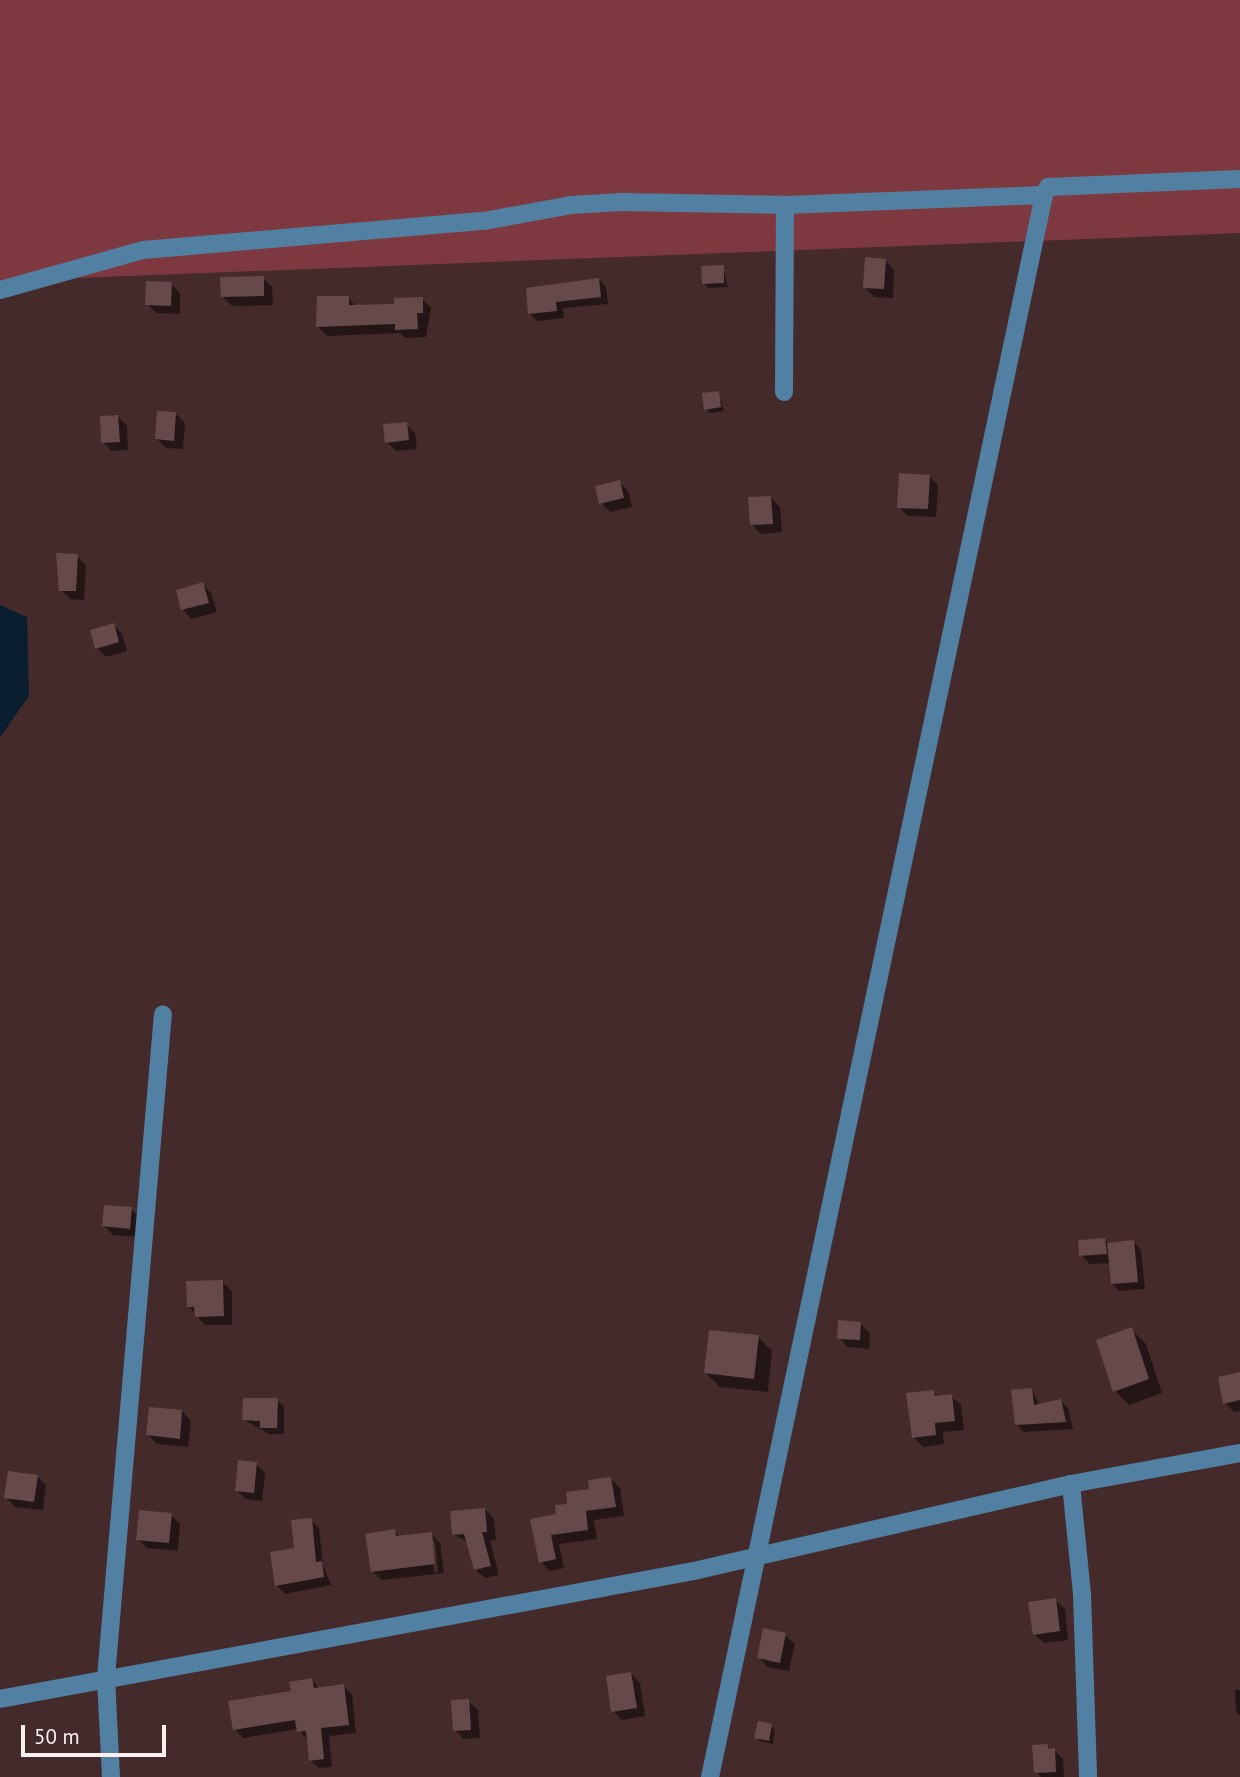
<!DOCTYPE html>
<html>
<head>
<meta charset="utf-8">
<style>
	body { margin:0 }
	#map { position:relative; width:1240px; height:1777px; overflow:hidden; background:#442a2b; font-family:"PT Sans",sans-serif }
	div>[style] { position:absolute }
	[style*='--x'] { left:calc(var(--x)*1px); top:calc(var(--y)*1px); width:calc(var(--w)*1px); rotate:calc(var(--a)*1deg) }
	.green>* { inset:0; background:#7e3940 }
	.water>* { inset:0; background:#091f2f }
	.shadow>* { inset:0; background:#0007 }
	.building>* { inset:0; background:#664a4b }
	.minor>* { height:18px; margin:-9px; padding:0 9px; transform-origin:9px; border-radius:9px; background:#5280a2 }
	span { translate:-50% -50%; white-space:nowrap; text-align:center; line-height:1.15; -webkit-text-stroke:6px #442a2b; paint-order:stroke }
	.scale { position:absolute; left:21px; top:1725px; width:145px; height:32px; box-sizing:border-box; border:4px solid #fdefef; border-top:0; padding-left:9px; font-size:21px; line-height:24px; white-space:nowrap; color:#fdefef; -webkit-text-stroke:5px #442a2b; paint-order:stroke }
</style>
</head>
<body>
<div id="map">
	<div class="green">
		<div style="clip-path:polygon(0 0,1240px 0,1240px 233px,0 281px)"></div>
	</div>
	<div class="water">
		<div style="clip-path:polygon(0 605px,27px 617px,29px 696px,0 737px)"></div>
	</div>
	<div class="shadow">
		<div style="clip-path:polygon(885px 260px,894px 270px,893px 298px,874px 297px,865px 287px)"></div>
		<div style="clip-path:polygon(723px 267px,728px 287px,708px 288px,704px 283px)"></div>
		<div style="clip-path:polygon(263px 278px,272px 287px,273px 305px,232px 306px,222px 296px)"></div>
		<div style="clip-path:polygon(599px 279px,606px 287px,608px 304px,563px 308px,564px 318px,537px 321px,530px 314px)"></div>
		<div style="clip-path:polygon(171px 284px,180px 293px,180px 314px,156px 313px,147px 304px)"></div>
		<div style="clip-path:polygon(348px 298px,357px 307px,396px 306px,422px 299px,431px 308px,426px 337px,406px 338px,400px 333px,327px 336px,318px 327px)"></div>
		<div style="clip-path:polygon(718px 392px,724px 411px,710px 413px,706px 409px)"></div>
		<div style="clip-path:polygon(176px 414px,185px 423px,183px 449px,166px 448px,157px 439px)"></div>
		<div style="clip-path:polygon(118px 417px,127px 426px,128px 450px,112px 451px,103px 442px)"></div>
		<div style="clip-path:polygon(406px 424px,415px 433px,417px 449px,396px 451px,387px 442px)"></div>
		<div style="clip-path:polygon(929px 476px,938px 486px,936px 517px,908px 516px,899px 507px)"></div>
		<div style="clip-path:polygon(619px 482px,628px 491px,632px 507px,610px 512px,601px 503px)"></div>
		<div style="clip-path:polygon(771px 498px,780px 507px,782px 532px,761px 534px,751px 524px)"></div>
		<div style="clip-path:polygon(58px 555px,77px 556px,86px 565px,84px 600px,70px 599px,61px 590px)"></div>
		<div style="clip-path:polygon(202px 584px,211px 593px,217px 612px,192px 619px,183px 610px)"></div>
		<div style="clip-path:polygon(113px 625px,122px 634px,127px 651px,106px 657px,97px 648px)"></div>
		<div style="clip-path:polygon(131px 1209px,140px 1218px,139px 1237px,113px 1235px,104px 1226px)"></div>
		<div style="clip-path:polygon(1104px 1239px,1109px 1244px,1133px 1242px,1141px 1250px,1145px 1289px,1120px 1291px,1112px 1284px,1110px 1263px,1090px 1264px,1081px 1255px)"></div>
		<div style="clip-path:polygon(222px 1282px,232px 1291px,232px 1325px,205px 1325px,188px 1306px)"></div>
		<div style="clip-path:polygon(861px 1324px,870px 1333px,869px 1349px,848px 1347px,839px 1338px)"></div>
		<div style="clip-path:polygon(1131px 1329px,1146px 1344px,1162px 1393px,1129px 1405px,1115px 1391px)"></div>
		<div style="clip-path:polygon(758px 1337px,772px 1351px,768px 1392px,720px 1387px,706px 1373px)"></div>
		<div style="clip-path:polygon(1240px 1376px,1240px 1411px,1234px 1412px,1225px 1403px)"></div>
		<div style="clip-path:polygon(1032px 1390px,1040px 1406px,1061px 1401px,1068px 1408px,1073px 1429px,1024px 1432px,1016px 1424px)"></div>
		<div style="clip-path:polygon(933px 1392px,939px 1397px,951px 1396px,961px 1405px,964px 1430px,943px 1432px,944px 1444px,923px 1447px,913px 1437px)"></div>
		<div style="clip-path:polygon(277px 1400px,284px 1407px,284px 1434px,269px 1434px,243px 1419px)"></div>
		<div style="clip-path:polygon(182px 1411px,191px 1421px,188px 1447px,157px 1444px,148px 1435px)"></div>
		<div style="clip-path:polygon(256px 1464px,265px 1473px,262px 1501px,246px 1499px,236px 1490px)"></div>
		<div style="clip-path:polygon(37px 1476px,46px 1485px,43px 1510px,15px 1507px,6px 1497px)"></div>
		<div style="clip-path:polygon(611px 1479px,620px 1488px,624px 1516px,594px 1520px,597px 1539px,559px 1544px,564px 1568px,550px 1571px,541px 1562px,558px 1515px)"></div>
		<div style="clip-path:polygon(485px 1509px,494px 1519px,496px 1540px,490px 1541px,499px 1575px,485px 1578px,475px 1569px,469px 1543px,453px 1534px)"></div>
		<div style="clip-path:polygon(171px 1515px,180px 1524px,178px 1551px,147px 1548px,138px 1539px)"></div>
		<div style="clip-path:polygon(311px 1520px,319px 1528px,323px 1565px,331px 1585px,285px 1594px,277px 1586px)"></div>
		<div style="clip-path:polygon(evenodd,394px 1531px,400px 1537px,431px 1533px,440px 1543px,444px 1573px,382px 1580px,372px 1571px,394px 1531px,431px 1541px,435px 1541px,438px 1572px,434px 1573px,431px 1541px)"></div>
		<div style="clip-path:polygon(1055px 1600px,1065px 1609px,1068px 1640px,1044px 1643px,1034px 1634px)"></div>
		<div style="clip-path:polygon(785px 1635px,795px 1644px,789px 1671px,768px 1667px,759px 1658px)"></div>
		<div style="clip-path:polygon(631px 1674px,640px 1683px,645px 1716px,622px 1720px,613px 1711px)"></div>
		<div style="clip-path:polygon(312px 1680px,320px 1689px,343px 1686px,352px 1694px,356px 1733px,329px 1736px,332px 1767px,319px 1768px,310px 1760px,307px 1739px,298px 1729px,243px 1738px,235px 1729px)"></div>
		<div style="clip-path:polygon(1235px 1690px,1240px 1690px,1240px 1716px,1236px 1712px)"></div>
		<div style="clip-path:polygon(468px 1701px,478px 1710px,480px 1738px,464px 1739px,455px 1730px)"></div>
		<div style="clip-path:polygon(771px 1726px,775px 1730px,773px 1744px,760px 1741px,756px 1737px)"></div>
		<div style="clip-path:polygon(1054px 1750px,1063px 1759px,1064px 1777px,1041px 1777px,1036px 1772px)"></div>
	</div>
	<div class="building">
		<div style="clip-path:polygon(865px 257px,886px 259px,884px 289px,863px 288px)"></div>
		<div style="clip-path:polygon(724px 265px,724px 283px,702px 284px,701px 266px)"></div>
		<div style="clip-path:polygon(264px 276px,264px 296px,221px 297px,220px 277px)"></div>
		<div style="clip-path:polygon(599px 278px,601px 297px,556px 302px,557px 311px,528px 314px,526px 288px)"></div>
		<div style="clip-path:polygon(146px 281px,172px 282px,171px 306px,145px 305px)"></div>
		<div style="clip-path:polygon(317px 296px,349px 296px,349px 305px,394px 304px,394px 298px,423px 297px,423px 313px,417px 313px,418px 329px,395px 330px,395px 324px,316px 327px)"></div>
		<div style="clip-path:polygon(719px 391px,721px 407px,704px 410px,702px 393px)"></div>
		<div style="clip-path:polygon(157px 411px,176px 412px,174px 441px,155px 439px)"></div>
		<div style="clip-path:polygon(118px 415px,120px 442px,101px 443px,100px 416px)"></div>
		<div style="clip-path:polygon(407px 422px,409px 440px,385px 443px,383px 424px)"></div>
		<div style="clip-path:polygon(899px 473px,930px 475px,928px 509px,897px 508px)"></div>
		<div style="clip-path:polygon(620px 480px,624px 498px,599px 504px,595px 486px)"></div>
		<div style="clip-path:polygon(771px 496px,773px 524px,750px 525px,748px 497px)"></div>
		<div style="clip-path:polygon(56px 553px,78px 554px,76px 591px,59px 591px)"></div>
		<div style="clip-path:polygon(203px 582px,209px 603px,181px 610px,176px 590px)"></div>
		<div style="clip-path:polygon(114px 623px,119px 642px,95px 649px,90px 630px)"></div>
		<div style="clip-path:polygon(104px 1205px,132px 1207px,130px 1229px,102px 1226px)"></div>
		<div style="clip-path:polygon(1105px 1238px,1107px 1254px,1079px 1256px,1078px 1240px)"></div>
		<div style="clip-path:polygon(1134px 1240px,1138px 1282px,1111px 1284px,1107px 1243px)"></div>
		<div style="clip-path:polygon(223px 1280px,224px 1316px,195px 1317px,194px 1307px,187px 1307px,186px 1281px)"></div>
		<div style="clip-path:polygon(838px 1320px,861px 1322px,860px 1340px,837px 1339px)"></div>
		<div style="clip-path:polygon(1132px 1327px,1149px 1379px,1113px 1392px,1096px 1340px)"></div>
		<div style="clip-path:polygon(709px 1330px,759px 1335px,754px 1379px,704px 1373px)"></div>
		<div style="clip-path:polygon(1240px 1372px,1240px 1400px,1223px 1404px,1218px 1377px)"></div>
		<div style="clip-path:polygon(1032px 1388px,1034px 1405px,1061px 1399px,1066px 1422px,1015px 1425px,1011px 1390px)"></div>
		<div style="clip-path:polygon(934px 1390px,935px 1396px,952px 1394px,955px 1421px,935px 1423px,936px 1435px,912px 1438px,906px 1393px)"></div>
		<div style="clip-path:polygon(243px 1398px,278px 1398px,277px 1428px,260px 1428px,260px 1421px,242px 1420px)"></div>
		<div style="clip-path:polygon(149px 1407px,182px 1410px,180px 1439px,146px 1435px)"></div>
		<div style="clip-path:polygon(238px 1460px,257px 1462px,254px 1493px,235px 1491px)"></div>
		<div style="clip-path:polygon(8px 1471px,38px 1475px,34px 1502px,4px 1498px)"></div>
		<div style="clip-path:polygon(611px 1477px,616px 1507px,586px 1511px,588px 1530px,551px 1535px,556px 1559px,539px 1563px,530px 1519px,556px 1514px,555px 1505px,567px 1504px,566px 1492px,589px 1489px,588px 1480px)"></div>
		<div style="clip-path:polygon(485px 1508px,487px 1532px,482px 1532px,491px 1566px,474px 1570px,464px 1534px,452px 1535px,450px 1511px)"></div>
		<div style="clip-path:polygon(139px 1510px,172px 1513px,169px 1543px,136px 1540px)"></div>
		<div style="clip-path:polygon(312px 1518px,316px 1562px,322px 1561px,324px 1577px,275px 1586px,270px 1552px,294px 1548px,291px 1520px)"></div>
		<div style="clip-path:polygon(395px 1529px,396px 1536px,432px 1532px,435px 1564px,371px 1572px,365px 1534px)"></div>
		<div style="clip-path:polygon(1056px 1598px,1060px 1631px,1033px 1635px,1028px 1602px)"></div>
		<div style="clip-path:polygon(763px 1628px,786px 1633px,780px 1663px,757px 1658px)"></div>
		<div style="clip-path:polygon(631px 1672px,637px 1708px,611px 1712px,606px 1676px)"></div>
		<div style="clip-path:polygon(312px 1678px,314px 1688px,344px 1684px,349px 1725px,321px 1728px,324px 1759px,309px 1761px,306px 1731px,297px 1732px,295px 1720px,233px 1730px,228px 1701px,291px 1691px,289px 1682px)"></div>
		<div style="clip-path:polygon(469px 1699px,471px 1730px,453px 1731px,451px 1700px)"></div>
		<div style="clip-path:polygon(758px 1721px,772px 1724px,769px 1741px,754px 1738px)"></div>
		<div style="clip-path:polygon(1048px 1744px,1048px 1749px,1055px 1748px,1056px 1772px,1034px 1773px,1032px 1745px)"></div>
	</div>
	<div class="minor">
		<div style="--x:0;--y:290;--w:148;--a:-15.6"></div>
		<div style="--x:143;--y:250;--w:342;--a:-4.9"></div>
		<div style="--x:484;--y:221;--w:88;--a:-10.4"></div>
		<div style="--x:571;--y:205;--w:50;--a:-3.4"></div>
		<div style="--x:621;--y:202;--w:164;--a:1"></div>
		<div style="--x:785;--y:205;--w:259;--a:-2.2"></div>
		<div style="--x:784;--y:392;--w:187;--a:-89.7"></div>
		<div style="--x:1071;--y:1484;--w:111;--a:84.3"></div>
		<div style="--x:1082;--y:1594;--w:183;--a:88.1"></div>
		<div style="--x:0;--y:1699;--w:706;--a:-10.45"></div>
		<div style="--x:694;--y:1571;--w:387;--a:-13"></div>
		<div style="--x:1071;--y:1484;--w:172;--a:-10.4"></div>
		<div style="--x:111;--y:1777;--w:100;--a:-92.9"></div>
		<div style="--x:106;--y:1677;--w:665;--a:-85.09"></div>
		<div style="--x:710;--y:1777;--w:1617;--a:-78.08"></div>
		<div style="--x:1044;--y:195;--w:9;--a:-63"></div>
		<div style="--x:1048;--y:187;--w:192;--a:-2.4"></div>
	</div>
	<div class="scale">50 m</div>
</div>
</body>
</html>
